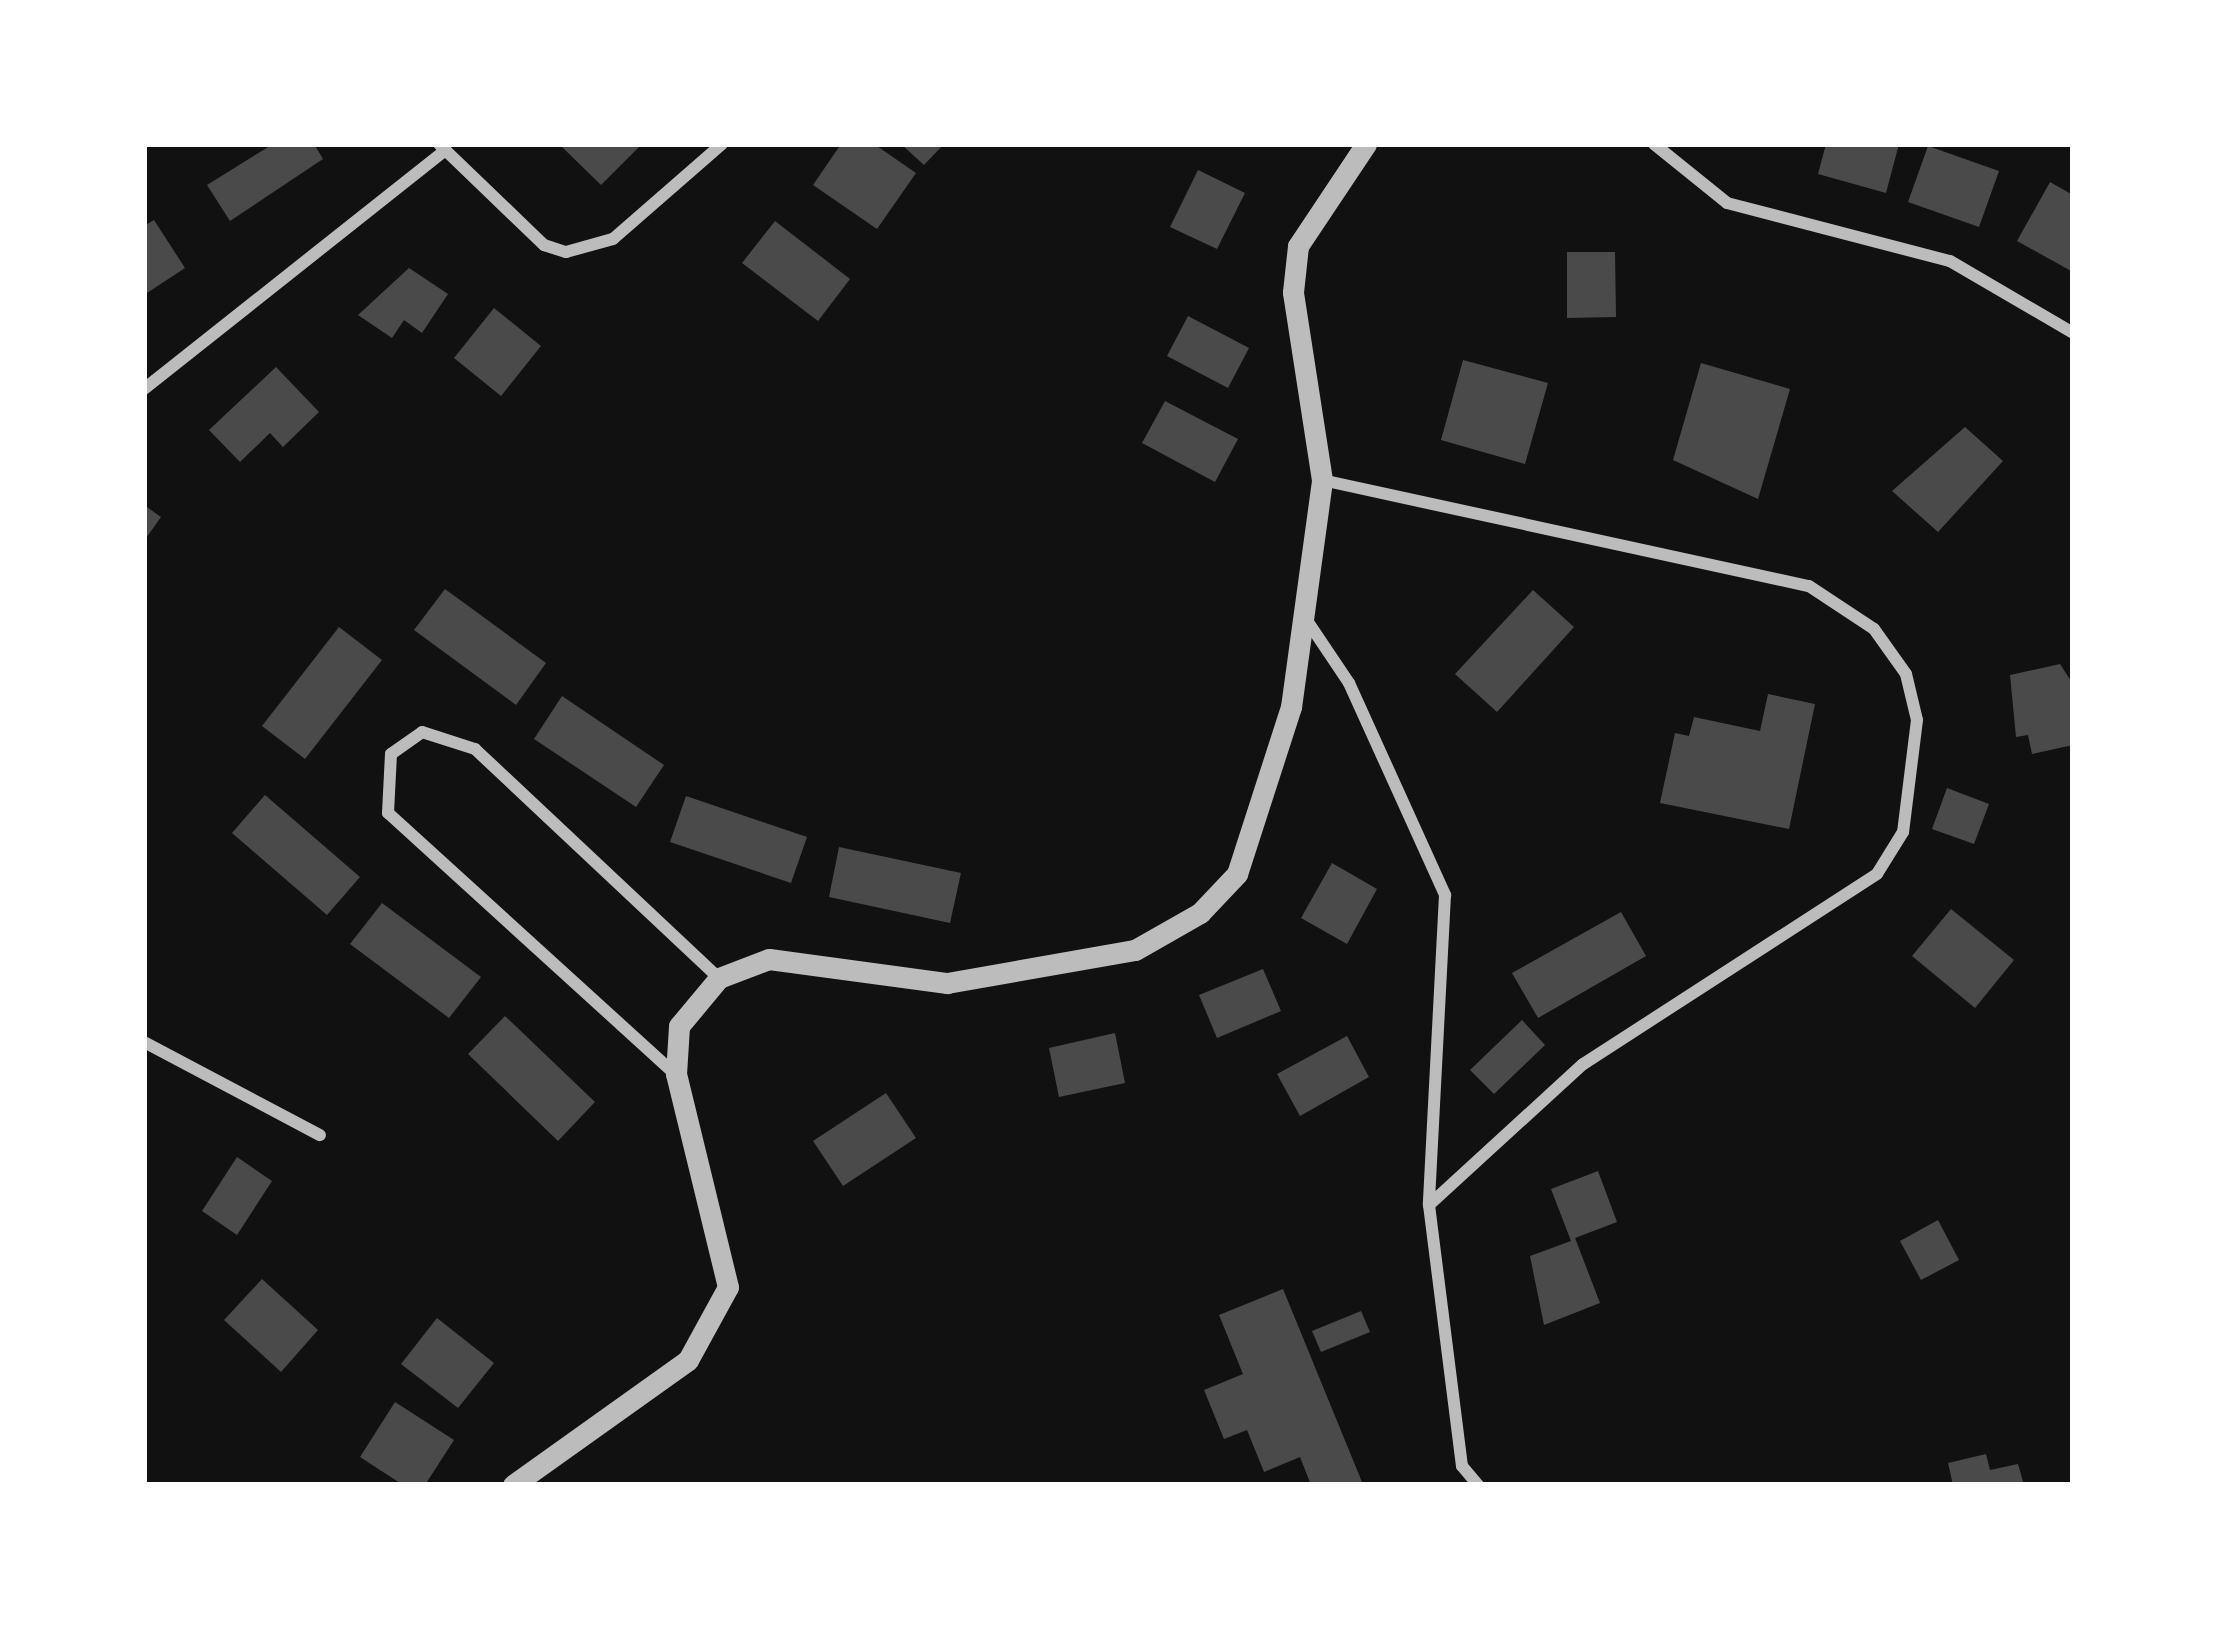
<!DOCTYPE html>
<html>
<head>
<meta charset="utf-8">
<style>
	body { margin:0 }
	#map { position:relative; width:2217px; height:1629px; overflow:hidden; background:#111; font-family:Inter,sans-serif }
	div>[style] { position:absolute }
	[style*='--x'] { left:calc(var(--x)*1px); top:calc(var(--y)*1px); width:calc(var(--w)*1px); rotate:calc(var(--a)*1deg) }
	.building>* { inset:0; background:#4a4a4a }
	.minor>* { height:12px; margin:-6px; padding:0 6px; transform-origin:6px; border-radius:6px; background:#bcbcbc }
	.tertiary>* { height:21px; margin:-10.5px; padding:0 10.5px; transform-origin:10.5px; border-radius:10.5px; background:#bcbcbc }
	span { translate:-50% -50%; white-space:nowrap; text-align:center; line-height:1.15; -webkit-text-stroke:9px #fff; paint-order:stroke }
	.frame { position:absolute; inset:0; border:147px solid #fff; pointer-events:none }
</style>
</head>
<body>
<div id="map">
	<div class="building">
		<div style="clip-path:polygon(273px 144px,314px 144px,323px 159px,230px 221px,207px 185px)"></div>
		<div style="clip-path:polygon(559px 144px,638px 144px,640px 146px,601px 185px)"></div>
		<div style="clip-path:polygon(841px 144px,874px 144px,916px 173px,877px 229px,813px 185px)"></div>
		<div style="clip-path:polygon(901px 144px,944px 144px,924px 165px)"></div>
		<div style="clip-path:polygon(1826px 144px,1899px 144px,1886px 193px,1818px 174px)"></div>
		<div style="clip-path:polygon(1928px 146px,1999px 171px,1979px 227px,1908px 202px)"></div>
		<div style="clip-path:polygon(1198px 170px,1245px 193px,1217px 249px,1170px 227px)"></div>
		<div style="clip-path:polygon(2050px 182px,2073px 195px,2073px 272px,2017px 241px)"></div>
		<div style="clip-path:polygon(154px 220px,185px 268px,144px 295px,144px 226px)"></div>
		<div style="clip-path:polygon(775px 221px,850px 279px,818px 321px,742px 263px)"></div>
		<div style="clip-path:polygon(1567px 252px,1615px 252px,1616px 317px,1567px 318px)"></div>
		<div style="clip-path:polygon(409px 268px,448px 294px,422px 333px,404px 320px,392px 338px,358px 315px)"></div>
		<div style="clip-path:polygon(494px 308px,541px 346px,501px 396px,454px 358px)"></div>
		<div style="clip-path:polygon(1188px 316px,1249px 348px,1228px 388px,1167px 356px)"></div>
		<div style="clip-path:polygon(1463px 360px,1548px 383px,1525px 464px,1441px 440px)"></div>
		<div style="clip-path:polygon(1701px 363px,1790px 389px,1758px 499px,1673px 460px)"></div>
		<div style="clip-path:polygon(276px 367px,319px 412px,283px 447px,270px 433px,240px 462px,209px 430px)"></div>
		<div style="clip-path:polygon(1165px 401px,1238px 439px,1215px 482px,1142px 443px)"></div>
		<div style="clip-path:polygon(1965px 427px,2003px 461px,1938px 532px,1892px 491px)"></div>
		<div style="clip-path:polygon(144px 505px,161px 517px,144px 541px)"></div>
		<div style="clip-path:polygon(445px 589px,546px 663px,516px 705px,414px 630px)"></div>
		<div style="clip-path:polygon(1533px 590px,1574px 627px,1497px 712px,1455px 674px)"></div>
		<div style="clip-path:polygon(339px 627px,382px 660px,305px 759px,262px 726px)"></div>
		<div style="clip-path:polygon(2060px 664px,2073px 684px,2073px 745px,2032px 754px,2028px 735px,2016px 737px,2010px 675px)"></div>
		<div style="clip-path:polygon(1768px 694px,1815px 704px,1789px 829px,1660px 803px,1675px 733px,1689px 736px,1694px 717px,1760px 731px)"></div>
		<div style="clip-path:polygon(562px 696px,664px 765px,636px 807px,534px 739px)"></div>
		<div style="clip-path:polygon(1947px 788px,1989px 804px,1974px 844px,1932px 829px)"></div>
		<div style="clip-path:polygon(265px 795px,360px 877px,327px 915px,232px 833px)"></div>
		<div style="clip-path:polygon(686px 796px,807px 837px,791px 883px,670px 842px)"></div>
		<div style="clip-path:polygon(839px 847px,961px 873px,950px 923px,829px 897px)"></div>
		<div style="clip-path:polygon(1332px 863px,1377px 889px,1347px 944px,1301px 918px)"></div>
		<div style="clip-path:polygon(382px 903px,481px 977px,449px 1018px,350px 944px)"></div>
		<div style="clip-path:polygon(1951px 909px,2014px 960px,1975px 1008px,1912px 956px)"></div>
		<div style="clip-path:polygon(1621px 912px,1646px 956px,1538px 1018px,1512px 973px)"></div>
		<div style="clip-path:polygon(1263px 969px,1281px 1011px,1217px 1038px,1199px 995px)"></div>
		<div style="clip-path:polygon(505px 1016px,595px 1102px,558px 1141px,468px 1054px)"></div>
		<div style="clip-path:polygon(1522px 1020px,1545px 1045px,1494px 1094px,1470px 1070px)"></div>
		<div style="clip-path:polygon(1115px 1033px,1125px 1083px,1059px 1097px,1049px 1048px)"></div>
		<div style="clip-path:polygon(1347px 1036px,1369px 1077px,1300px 1116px,1277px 1074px)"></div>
		<div style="clip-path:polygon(886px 1093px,916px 1138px,843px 1186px,813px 1141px)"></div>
		<div style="clip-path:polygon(237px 1157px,272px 1181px,237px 1235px,202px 1211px)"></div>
		<div style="clip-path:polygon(1598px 1171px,1617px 1222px,1575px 1238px,1600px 1303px,1544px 1325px,1530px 1256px,1571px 1241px,1551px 1189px)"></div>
		<div style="clip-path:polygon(1938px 1220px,1959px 1260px,1921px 1280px,1900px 1241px)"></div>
		<div style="clip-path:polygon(262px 1279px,318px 1330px,281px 1372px,224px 1320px)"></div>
		<div style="clip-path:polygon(1283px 1289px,1362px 1482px,1354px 1485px,1311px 1485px,1300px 1457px,1264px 1472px,1247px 1430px,1224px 1439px,1204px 1390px,1243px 1374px,1219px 1315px)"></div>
		<div style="clip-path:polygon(1361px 1311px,1370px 1332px,1321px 1352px,1312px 1331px)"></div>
		<div style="clip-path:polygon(437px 1318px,494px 1363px,458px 1408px,401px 1364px)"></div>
		<div style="clip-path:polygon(395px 1402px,454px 1440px,425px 1485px,403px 1485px,360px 1457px)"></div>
		<div style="clip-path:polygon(1986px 1454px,1990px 1470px,2018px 1464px,2024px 1485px,1953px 1485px,1948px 1463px)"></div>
	</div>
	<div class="minor">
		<div style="--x:439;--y:144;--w:146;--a:43.9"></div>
		<div style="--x:544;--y:245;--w:23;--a:18"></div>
		<div style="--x:566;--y:252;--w:49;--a:-15.5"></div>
		<div style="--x:613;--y:239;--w:145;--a:-41.1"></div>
		<div style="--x:1654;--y:144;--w:94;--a:38.9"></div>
		<div style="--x:1727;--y:203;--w:230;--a:14.6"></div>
		<div style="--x:1950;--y:261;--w:143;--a:30.3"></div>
		<div style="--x:144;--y:389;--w:385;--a:-38.4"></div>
		<div style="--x:1322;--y:480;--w:498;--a:12.3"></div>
		<div style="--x:1809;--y:586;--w:78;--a:33.5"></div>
		<div style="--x:1874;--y:629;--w:55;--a:54.6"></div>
		<div style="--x:1906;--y:674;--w:47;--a:76.6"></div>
		<div style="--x:1917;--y:720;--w:113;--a:97.1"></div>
		<div style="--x:1903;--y:832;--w:49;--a:121.8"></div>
		<div style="--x:1877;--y:874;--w:350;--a:147.1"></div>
		<div style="--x:1583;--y:1064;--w:209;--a:137.5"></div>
		<div style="--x:1304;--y:616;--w:81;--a:56.1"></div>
		<div style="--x:1349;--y:683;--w:233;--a:65.6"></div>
		<div style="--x:1445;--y:895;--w:310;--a:93"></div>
		<div style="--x:1429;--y:1205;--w:263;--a:82.8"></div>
		<div style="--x:1462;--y:1466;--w:25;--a:50"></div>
		<div style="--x:144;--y:1042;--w:199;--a:27.9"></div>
		<div style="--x:675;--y:1074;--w:388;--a:-137.7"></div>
		<div style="--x:388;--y:813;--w:59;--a:-87.1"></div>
		<div style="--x:391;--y:754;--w:38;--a:-35"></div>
		<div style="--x:422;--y:732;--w:56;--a:17.8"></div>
		<div style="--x:475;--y:749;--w:335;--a:43.2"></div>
	</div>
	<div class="tertiary">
		<div style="--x:513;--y:1485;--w:215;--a:-35.5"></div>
		<div style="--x:688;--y:1360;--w:83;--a:-61.3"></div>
		<div style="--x:728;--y:1287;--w:219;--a:-103.7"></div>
		<div style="--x:676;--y:1074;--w:48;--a:-86.4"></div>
		<div style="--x:679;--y:1026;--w:62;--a:-50.2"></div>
		<div style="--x:719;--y:978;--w:53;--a:-20.8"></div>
		<div style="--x:769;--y:959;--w:180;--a:7.7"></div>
		<div style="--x:947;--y:983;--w:191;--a:-10"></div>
		<div style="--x:1135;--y:950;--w:75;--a:-29.6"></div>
		<div style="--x:1200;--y:913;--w:54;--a:-46.5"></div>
		<div style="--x:1237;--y:874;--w:176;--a:-72.1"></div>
		<div style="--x:1291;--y:707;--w:229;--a:-82.2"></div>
		<div style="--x:1322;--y:480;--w:190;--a:-98.8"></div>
		<div style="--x:1293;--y:292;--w:46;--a:-83.8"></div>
		<div style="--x:1298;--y:246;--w:123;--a:-56.3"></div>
	</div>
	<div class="frame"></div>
</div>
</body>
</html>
